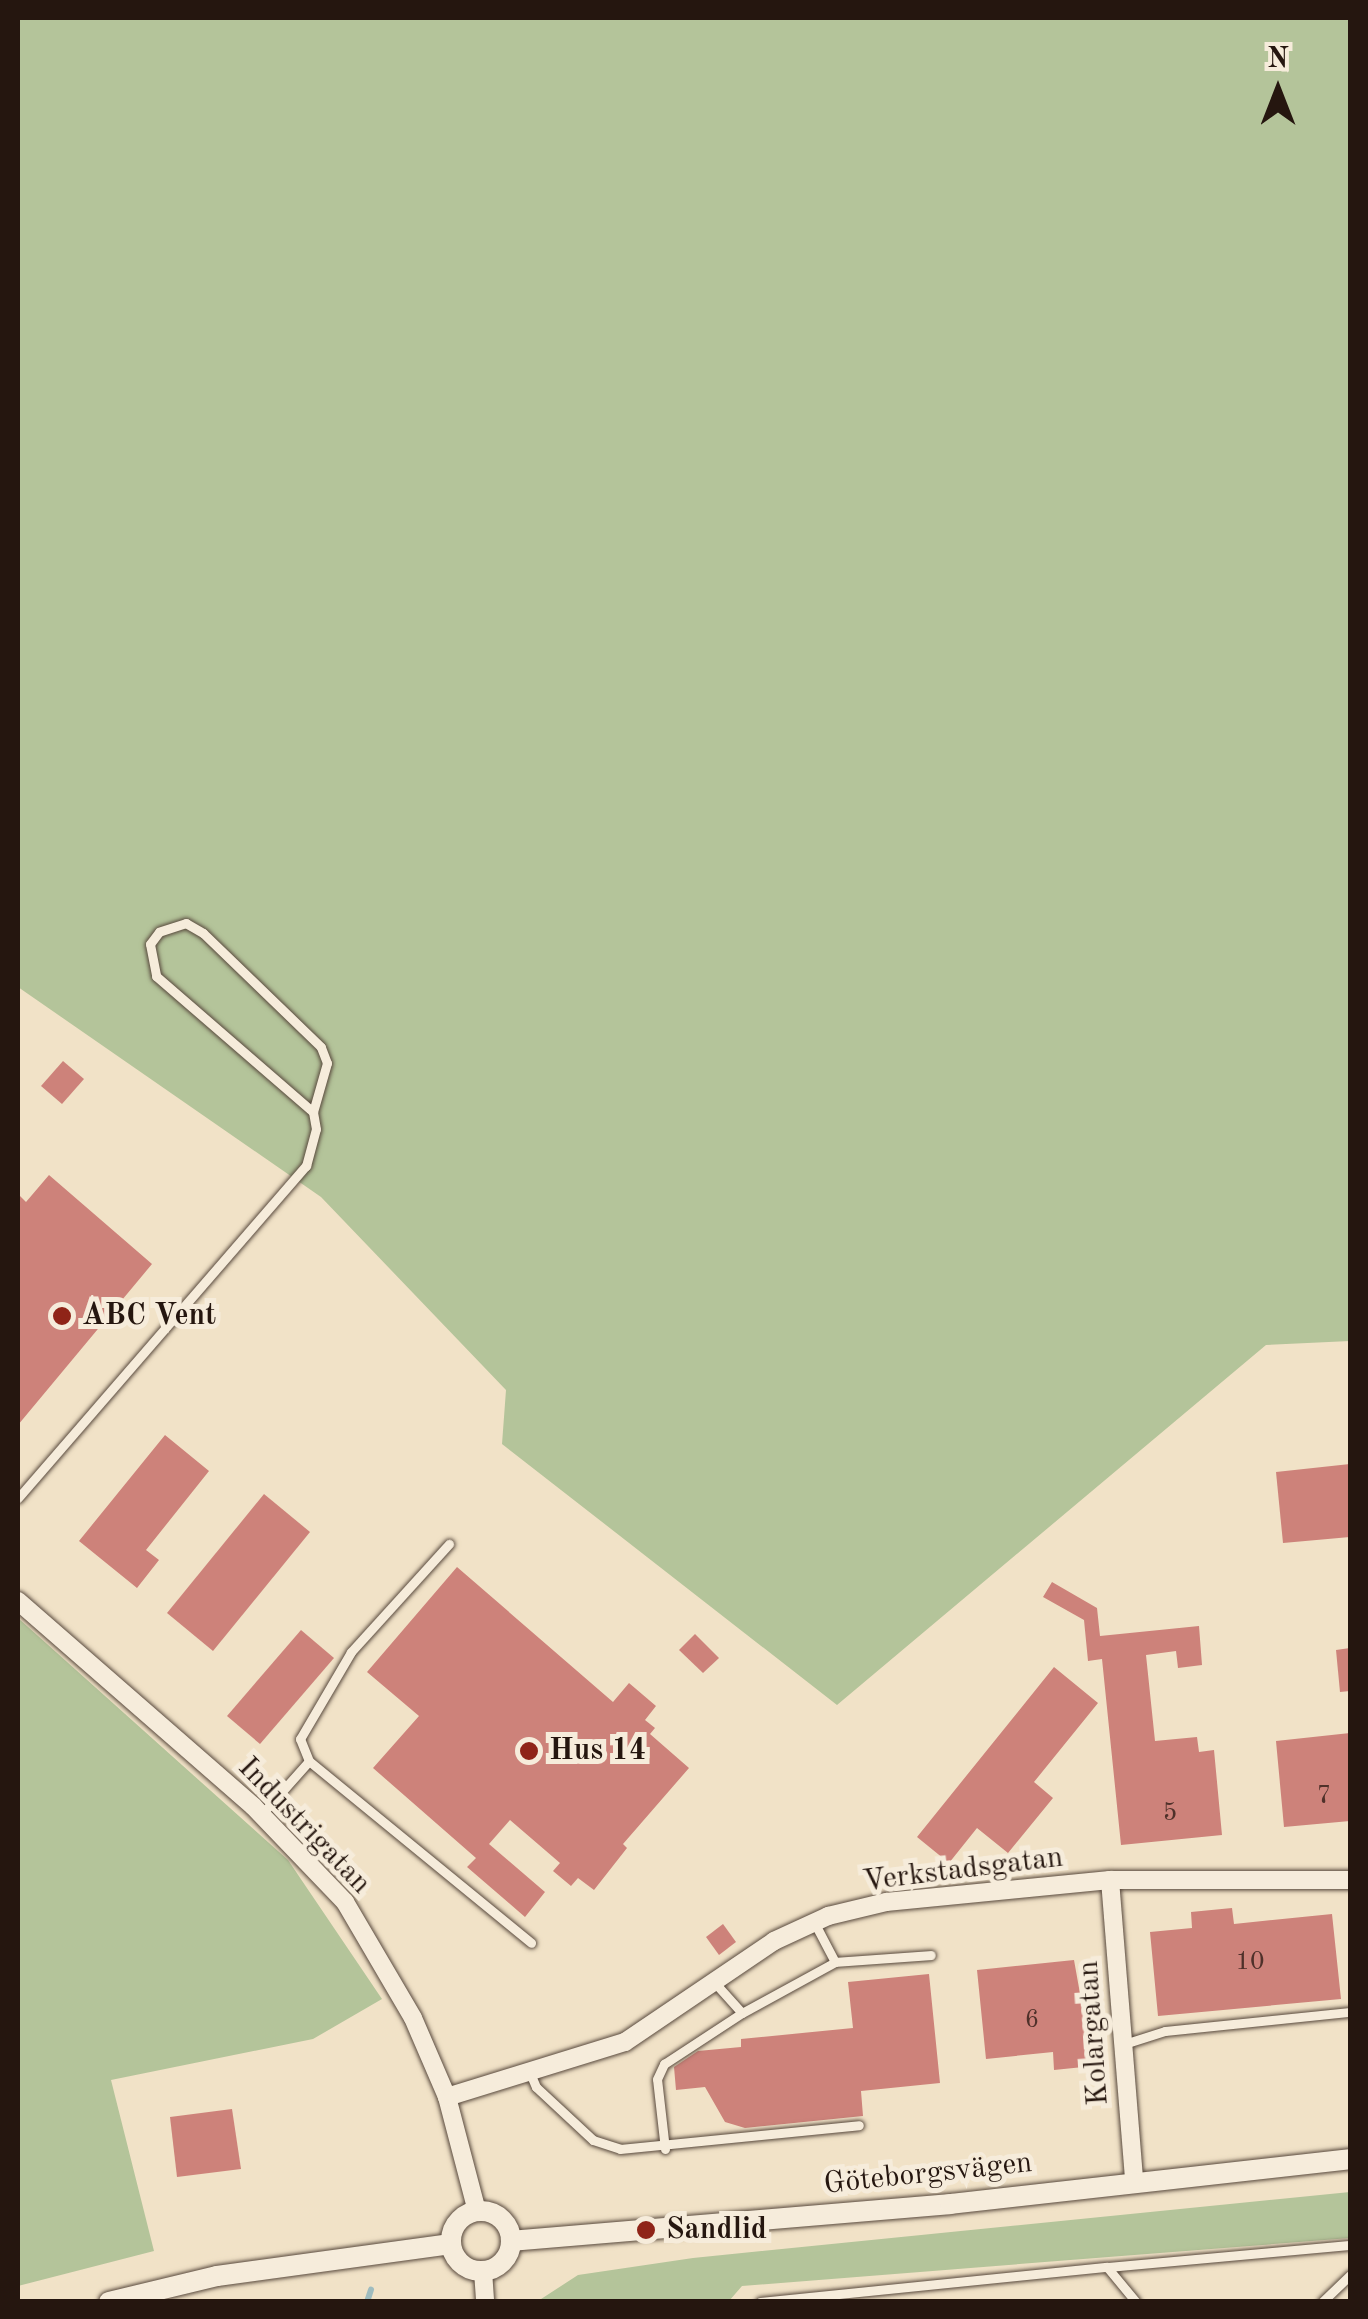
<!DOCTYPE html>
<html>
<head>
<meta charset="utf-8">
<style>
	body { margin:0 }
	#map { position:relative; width:1368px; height:2319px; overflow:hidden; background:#f1e2c7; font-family:"Old Standard TT",serif }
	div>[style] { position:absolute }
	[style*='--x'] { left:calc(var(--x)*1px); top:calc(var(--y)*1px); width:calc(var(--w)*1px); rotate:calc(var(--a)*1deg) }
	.green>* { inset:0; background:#b4c49a }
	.stream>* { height:6px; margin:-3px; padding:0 3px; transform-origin:3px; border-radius:3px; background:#9fbcbf }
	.building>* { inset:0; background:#cd827a }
	.roads { filter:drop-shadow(0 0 2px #58493d) drop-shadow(0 0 2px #58493d) }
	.service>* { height:9px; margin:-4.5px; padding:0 4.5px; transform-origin:4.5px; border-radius:4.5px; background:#f6ecdb }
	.minor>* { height:18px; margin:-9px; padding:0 9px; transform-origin:9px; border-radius:9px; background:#f6ecdb }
	.tertiary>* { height:20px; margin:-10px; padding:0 10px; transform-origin:10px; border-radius:10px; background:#f6ecdb }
	.tertiary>.ring { margin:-10px; padding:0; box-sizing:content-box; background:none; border:20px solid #f6ecdb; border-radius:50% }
	.dots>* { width:28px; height:28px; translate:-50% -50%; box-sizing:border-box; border:5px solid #f6ecdb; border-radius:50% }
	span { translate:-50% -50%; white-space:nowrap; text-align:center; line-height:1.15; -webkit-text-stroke:10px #f6ecdb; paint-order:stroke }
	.number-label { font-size:25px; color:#4f312a }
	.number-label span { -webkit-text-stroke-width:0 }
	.poi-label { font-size:30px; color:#25160f; font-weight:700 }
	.left { translate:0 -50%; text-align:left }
	.street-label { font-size:30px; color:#25160f }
	.frame { position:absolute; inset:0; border:20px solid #25160f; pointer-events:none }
	.north { position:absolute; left:1228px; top:40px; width:100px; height:100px; -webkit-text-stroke:8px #f6ecdb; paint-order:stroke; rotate:0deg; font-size:28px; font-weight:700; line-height:40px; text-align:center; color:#25160f }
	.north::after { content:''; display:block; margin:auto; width:35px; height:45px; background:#25160f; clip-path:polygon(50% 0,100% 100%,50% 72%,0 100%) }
</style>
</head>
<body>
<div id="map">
	<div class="green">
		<div style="clip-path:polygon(18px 18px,1350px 18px,1350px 1341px,1266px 1345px,837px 1705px,502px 1444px,506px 1390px,321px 1197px,18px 987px)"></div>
		<div style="clip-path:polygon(18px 1618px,288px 1860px,382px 1999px,313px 2039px,111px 2080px,154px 2251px,18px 2286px)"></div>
		<div style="clip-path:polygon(1350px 2192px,1350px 2238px,742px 2286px,729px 2301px,538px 2301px,578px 2275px,693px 2258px)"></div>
	</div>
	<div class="stream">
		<div style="--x:367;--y:2302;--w:13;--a:-72"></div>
	</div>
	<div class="building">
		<div style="clip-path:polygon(63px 1061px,84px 1079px,62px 1104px,41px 1086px)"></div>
		<div style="clip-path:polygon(49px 1175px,152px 1264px,18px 1425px,18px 1194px,26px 1202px)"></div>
		<div style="clip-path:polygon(165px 1435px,209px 1471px,146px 1550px,159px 1560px,137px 1588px,79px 1541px)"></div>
		<div style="clip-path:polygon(1350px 1464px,1350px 1537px,1283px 1543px,1276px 1472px)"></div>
		<div style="clip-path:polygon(264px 1494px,310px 1532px,213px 1651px,167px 1613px)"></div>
		<div style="clip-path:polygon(457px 1567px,613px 1702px,629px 1683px,656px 1706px,645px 1720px,655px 1728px,650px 1734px,689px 1768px,623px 1844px,627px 1848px,594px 1890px,578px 1878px,571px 1886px,553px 1871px,560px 1863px,510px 1820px,489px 1844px,545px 1892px,525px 1917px,467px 1867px,476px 1858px,373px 1768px,419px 1716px,367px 1672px)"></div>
		<div style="clip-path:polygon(1052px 1582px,1097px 1608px,1100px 1636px,1199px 1626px,1202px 1665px,1178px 1668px,1176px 1651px,1146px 1655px,1155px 1741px,1197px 1737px,1199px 1752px,1214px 1750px,1222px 1835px,1121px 1845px,1102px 1659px,1088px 1661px,1084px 1620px,1043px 1597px)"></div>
		<div style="clip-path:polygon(301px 1630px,334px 1658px,260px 1744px,227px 1716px)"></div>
		<div style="clip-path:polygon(695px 1634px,719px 1658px,703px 1673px,679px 1650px)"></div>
		<div style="clip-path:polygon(1350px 1648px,1350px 1691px,1340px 1692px,1336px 1650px)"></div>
		<div style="clip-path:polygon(1054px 1667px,1098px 1703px,1034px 1782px,1053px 1798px,1008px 1853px,977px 1828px,949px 1863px,917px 1837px)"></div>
		<div style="clip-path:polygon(1350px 1733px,1350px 1821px,1284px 1827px,1276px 1741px)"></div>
		<div style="clip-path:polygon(1232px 1908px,1234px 1924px,1332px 1914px,1341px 1999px,1158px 2016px,1150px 1932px,1192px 1928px,1191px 1912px)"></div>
		<div style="clip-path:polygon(723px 1924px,736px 1942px,719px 1955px,706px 1937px)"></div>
		<div style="clip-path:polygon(1074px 1960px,1093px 2066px,1054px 2070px,1053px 2052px,986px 2059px,977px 1970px)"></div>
		<div style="clip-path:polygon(929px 1974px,940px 2083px,861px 2091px,863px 2116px,745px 2128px,725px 2122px,705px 2087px,676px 2090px,674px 2067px,698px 2051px,741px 2047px,741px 2039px,853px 2028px,848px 1982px)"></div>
		<div style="clip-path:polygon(232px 2109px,241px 2169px,177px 2177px,170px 2117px)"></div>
	</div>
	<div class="roads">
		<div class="service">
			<div style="--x:18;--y:1498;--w:440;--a:-49.1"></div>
			<div style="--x:306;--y:1166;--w:38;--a:-75"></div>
			<div style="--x:316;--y:1129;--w:17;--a:-100"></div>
			<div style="--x:313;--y:1112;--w:51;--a:-74.1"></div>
			<div style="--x:327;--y:1063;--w:17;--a:-111"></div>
			<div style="--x:321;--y:1047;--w:164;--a:-136"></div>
			<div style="--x:203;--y:933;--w:20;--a:-150"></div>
			<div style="--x:186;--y:923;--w:28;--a:162"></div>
			<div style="--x:159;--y:932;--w:15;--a:127"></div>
			<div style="--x:150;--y:944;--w:33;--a:79"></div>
			<div style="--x:156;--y:976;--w:208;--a:40.9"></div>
			<div style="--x:309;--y:1761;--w:24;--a:-112"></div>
			<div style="--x:300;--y:1739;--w:101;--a:-59.6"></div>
			<div style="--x:351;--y:1652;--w:146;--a:-47.8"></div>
			<div style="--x:261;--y:1815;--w:72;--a:-48.4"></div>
			<div style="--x:309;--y:1761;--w:287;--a:39.3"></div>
			<div style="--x:835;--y:1962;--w:96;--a:-4.2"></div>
			<div style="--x:715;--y:1983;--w:40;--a:48"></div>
			<div style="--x:742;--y:2013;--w:106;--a:-28.7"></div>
			<div style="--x:835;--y:1962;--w:45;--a:-117.7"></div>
			<div style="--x:1121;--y:2045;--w:46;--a:-17.7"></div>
			<div style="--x:1165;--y:2031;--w:186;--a:-5.9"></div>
			<div style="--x:530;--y:2073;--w:15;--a:67"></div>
			<div style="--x:536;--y:2087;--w:78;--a:42.9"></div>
			<div style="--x:593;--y:2140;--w:28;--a:18"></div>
			<div style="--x:620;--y:2149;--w:240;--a:-5.7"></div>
			<div style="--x:665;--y:2149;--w:70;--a:-96.5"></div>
			<div style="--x:657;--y:2079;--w:17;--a:-65"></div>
			<div style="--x:664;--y:2064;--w:93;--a:-33.2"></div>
			<div style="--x:1107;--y:2267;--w:244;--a:-5.2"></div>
			<div style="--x:760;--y:2302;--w:349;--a:-5.8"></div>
			<div style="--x:1107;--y:2267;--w:45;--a:50.4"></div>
			<div style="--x:1322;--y:2302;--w:39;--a:-44"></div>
		</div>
		<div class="minor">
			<div style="--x:18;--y:1601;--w:312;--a:41.1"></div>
			<div style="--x:253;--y:1806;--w:133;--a:46.2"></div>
			<div style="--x:345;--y:1902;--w:134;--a:59.6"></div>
			<div style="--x:413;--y:2018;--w:86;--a:66.7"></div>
			<div style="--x:447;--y:2097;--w:118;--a:75.3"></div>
			<div style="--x:1110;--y:1880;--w:302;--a:85.4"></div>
			<div style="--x:447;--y:2097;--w:186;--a:-17.2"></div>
			<div style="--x:625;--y:2042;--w:180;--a:-34.1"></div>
			<div style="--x:774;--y:1941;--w:60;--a:-24.8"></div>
			<div style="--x:828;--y:1916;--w:60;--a:-13.6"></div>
			<div style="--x:886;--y:1902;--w:225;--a:-5.6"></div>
			<div style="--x:1110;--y:1880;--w:240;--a:0"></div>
			<div style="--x:483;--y:2271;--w:31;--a:86"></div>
		</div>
		<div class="tertiary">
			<div class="ring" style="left:451px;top:2211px;width:40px;height:40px"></div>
			<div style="--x:511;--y:2241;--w:441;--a:-4.8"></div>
			<div style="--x:950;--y:2204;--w:403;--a:-6.4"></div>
			<div style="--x:109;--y:2302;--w:111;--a:-13.5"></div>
			<div style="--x:217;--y:2276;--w:236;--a:-7.8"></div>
		</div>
	</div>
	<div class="dots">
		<div style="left:62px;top:1316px;background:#8f2418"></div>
		<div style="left:529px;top:1751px;background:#8f2418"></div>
		<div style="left:646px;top:2230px;background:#8f2418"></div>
	</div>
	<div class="number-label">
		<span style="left:1324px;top:1797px">7</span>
		<span style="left:1170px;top:1814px">5</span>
		<span style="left:1250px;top:1963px">10</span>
		<span style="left:1032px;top:2021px">6</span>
	</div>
	<div class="poi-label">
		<span class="left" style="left:82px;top:1316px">ABC Vent</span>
		<span class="left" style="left:549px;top:1751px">Hus 14</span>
		<span class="left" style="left:666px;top:2230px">Sandlid</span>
	</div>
	<div class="street-label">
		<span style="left:304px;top:1826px;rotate:46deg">Industrigatan</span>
		<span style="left:963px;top:1870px;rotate:-7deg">Verkstadsgatan</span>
		<span style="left:1094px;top:2033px;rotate:-94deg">Kolargatan</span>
		<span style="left:928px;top:2174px;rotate:-6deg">Göteborgsvägen</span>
	</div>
	<div class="frame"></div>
	<div class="north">N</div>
</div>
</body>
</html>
